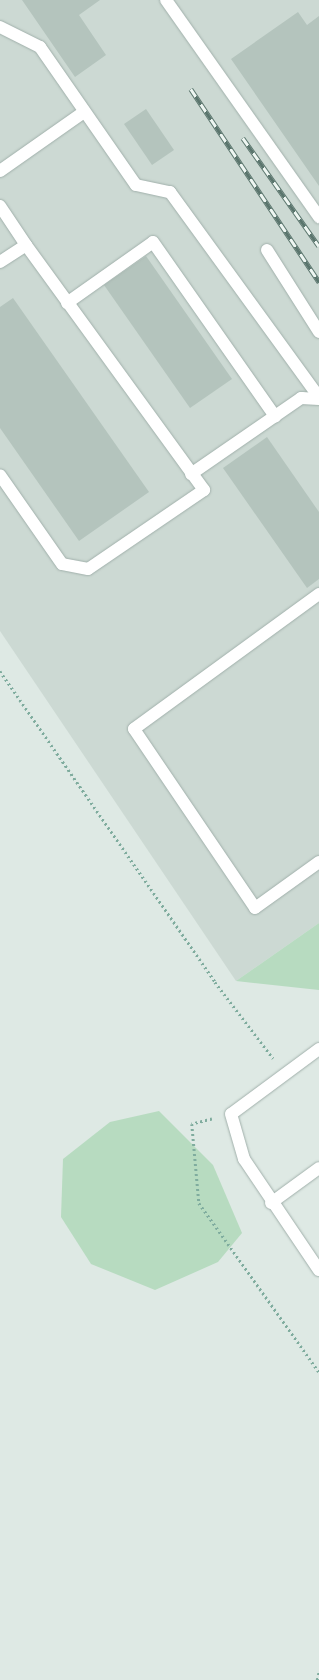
<!DOCTYPE html>
<html>
<head>
<meta charset="utf-8">
<style>
	body { margin:0 }
	#map { position:relative; width:319px; height:1680px; overflow:hidden; background:#dee9e4; font-family:"Fira Sans",sans-serif }
	div>[style] { position:absolute }
	[style*='--x'] { left:calc(var(--x)*1px); top:calc(var(--y)*1px); width:calc(var(--w)*1px); rotate:calc(var(--a)*1deg) }
	.built>* { inset:0; background:#ccd9d3 }
	.green>* { inset:0; background:#b7dbc0 }
	.building>* { inset:0; background:#b4c4bd }
	.path>* { height:2.5px; margin-top:-1.25px; transform-origin:0; background:repeating-linear-gradient(90deg,#7fac9e 0 2px,transparent 0 5px) }
	.roads { filter:drop-shadow(0 0 1px #a1b0ab) drop-shadow(0 0 1px #a1b0ab) }
	.lane>* { height:12px; margin:-6px; padding:0 6px; transform-origin:6px; border-radius:6px; background:#fff }
	.street>* { height:12px; margin:-6px; padding:0 6px; transform-origin:6px; border-radius:6px; background:#fff }
	.rail>* { height:4.5px; margin-top:-2.25px; transform-origin:0; background:repeating-linear-gradient(90deg,#eef6f2 0 9px,#5a756d 0 18px); box-sizing:border-box; border-block:1px solid #5a756d }
	span { translate:-50% -50%; white-space:nowrap; text-align:center; line-height:1.15; -webkit-text-stroke:3.5px #eef6f2; paint-order:stroke }
</style>
</head>
<body>
<div id="map">
	<div class="built">
		<div style="clip-path:polygon(0 0,319px 0,319px 923px,236px 981px,0 631px)"></div>
	</div>
	<div class="green">
		<div style="clip-path:polygon(319px 923px,319px 990px,236px 981px)"></div>
		<div style="clip-path:polygon(159px 1111px,213px 1165px,242px 1233px,218px 1262px,155px 1290px,91px 1264px,61px 1217px,63px 1159px,110px 1122px)"></div>
	</div>
	<div class="building">
		<div style="clip-path:polygon(22px 0,100px 0,79px 15px,106px 55px,75px 77px)"></div>
		<div style="clip-path:polygon(298px 12px,307px 25px,319px 16px,319px 186px,231px 59px)"></div>
		<div style="clip-path:polygon(146px 109px,174px 150px,152px 165px,124px 124px)"></div>
		<div style="clip-path:polygon(146px 256px,232px 379px,190px 408px,104px 285px)"></div>
		<div style="clip-path:polygon(13px 298px,149px 492px,79px 541px,0 428px,0 307px)"></div>
		<div style="clip-path:polygon(267px 437px,319px 512px,319px 579px,307px 588px,223px 468px)"></div>
	</div>
	<div class="path">
		<div style="--x:0;--y:671;--w:378;--a:55.3"></div>
		<div style="--x:215;--y:982;--w:96;--a:52.7"></div>
		<div style="--x:212;--y:1119;--w:21;--a:166"></div>
		<div style="--x:192;--y:1124;--w:79;--a:84.9"></div>
		<div style="--x:199;--y:1203;--w:207;--a:54.6"></div>
		<div style="--x:317;--y:1680;--w:9;--a:-77"></div>
	</div>
	<div class="roads">
		<div class="lane">
			<div style="--x:166;--y:0;--w:266;--a:54.8"></div>
			<div style="--x:0;--y:27;--w:45;--a:26.6"></div>
			<div style="--x:40;--y:47;--w:168;--a:55.2"></div>
			<div style="--x:136;--y:185;--w:35;--a:12"></div>
			<div style="--x:170;--y:192;--w:253;--a:54"></div>
			<div style="--x:0;--y:171;--w:103;--a:-35.1"></div>
			<div style="--x:0;--y:206;--w:47;--a:56.3"></div>
			<div style="--x:267;--y:250;--w:97;--a:57.6"></div>
			<div style="--x:0;--y:262;--w:31;--a:-33"></div>
			<div style="--x:26;--y:245;--w:303;--a:54"></div>
			<div style="--x:204;--y:490;--w:140;--a:145.7"></div>
			<div style="--x:88;--y:569;--w:26;--a:-169"></div>
			<div style="--x:62;--y:564;--w:108;--a:-124.9"></div>
			<div style="--x:67;--y:303;--w:105;--a:-35.3"></div>
			<div style="--x:153;--y:242;--w:213;--a:55"></div>
			<div style="--x:191;--y:474;--w:134;--a:-34.6"></div>
			<div style="--x:301;--y:398;--w:18;--a:3"></div>
			<div style="--x:319;--y:594;--w:229;--a:143.9"></div>
			<div style="--x:134;--y:729;--w:216;--a:55.9"></div>
			<div style="--x:255;--y:908;--w:79;--a:-35.7"></div>
			<div style="--x:271;--y:1203;--w:59;--a:-36.1"></div>
		</div>
		<div class="street">
			<div style="--x:319;--y:1049;--w:109;--a:143.5"></div>
			<div style="--x:231;--y:1114;--w:47;--a:73.9"></div>
			<div style="--x:244;--y:1159;--w:134;--a:56"></div>
		</div>
	</div>
	<div class="rail">
		<div style="--x:191;--y:89;--w:232;--a:56.4"></div>
		<div style="--x:243;--y:138;--w:132;--a:54.9"></div>
	</div>
</div>
</body>
</html>
